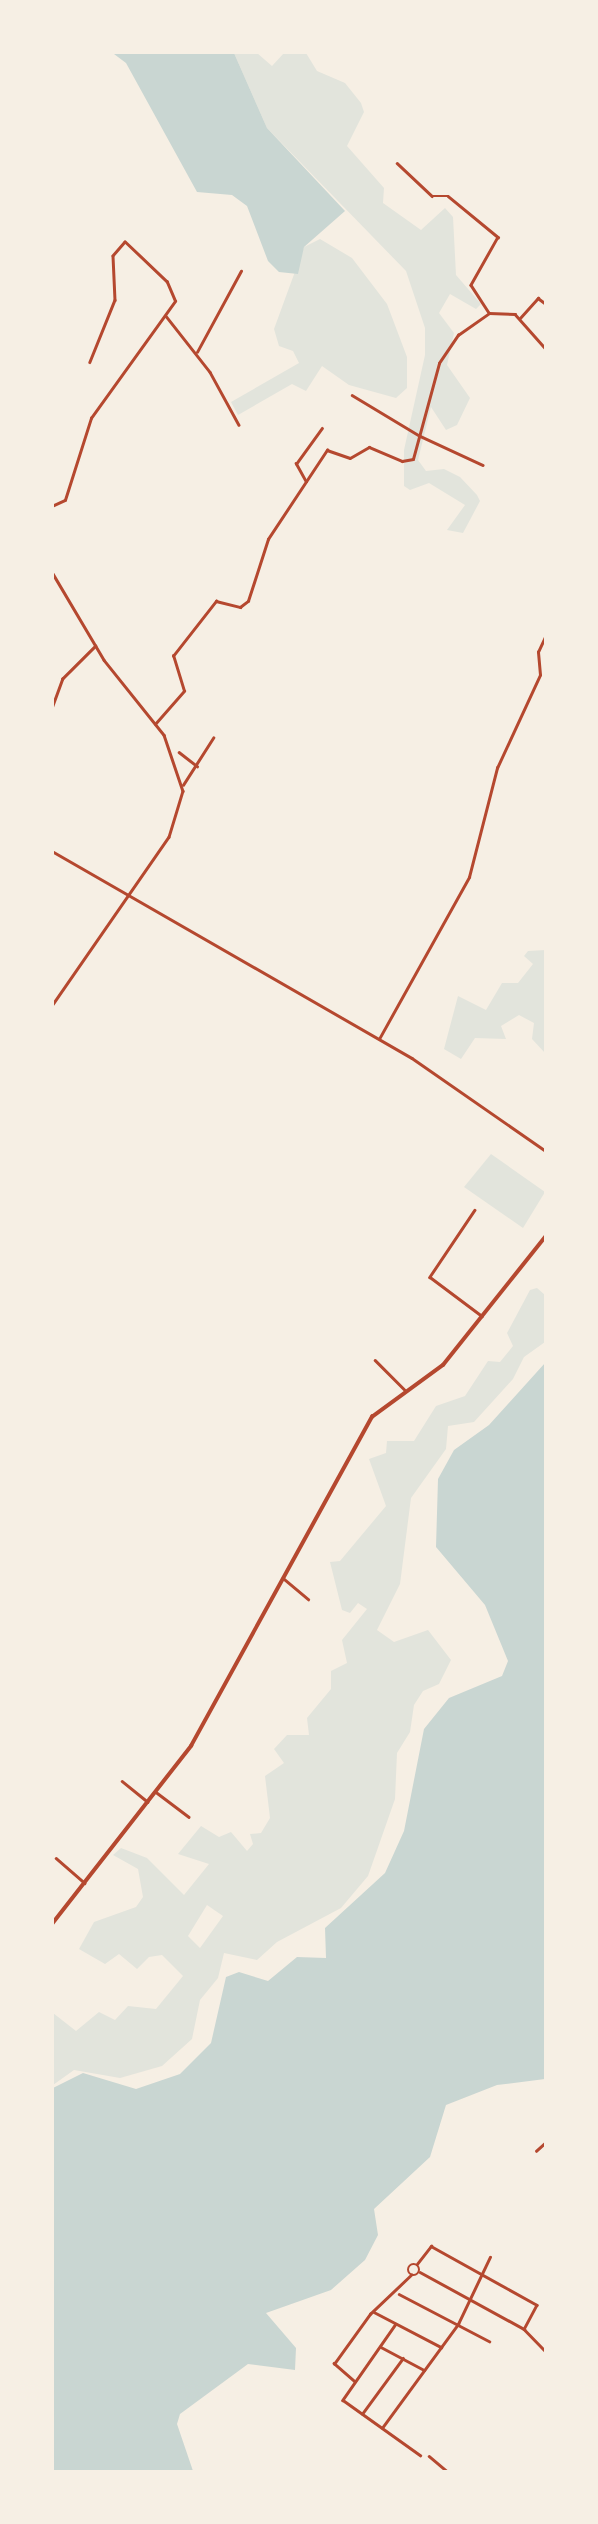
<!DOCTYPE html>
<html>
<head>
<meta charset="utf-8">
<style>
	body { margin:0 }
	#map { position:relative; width:598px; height:2524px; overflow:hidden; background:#f6efe4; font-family:"IBM Plex Serif",serif }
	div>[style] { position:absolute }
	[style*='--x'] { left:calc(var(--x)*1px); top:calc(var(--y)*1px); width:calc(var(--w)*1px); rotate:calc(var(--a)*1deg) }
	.green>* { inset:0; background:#e2e4dc }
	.water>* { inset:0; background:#c9d6d2 }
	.minor>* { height:2.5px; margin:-1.25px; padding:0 1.25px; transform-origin:1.25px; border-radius:1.25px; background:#b5482f }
	.minor>.ring { margin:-1.25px; padding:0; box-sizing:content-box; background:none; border:2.5px solid #b5482f; border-radius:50% }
	.tertiary>* { height:3.5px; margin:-1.75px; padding:0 1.75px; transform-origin:1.75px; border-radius:1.75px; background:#b5482f }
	span { translate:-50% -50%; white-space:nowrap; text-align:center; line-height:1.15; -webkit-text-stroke:7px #f6efe4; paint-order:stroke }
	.frame { position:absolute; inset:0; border:54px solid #f6efe4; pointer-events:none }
</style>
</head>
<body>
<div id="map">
	<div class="green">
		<div style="clip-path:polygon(234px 53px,257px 53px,272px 66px,284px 53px,306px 53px,317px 71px,345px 83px,361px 103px,364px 112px,347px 146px,384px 188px,383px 203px,421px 230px,445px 208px,453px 217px,456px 275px,481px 304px,476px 309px,450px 294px,439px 313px,454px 333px,447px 365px,470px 398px,457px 425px,446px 430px,431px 407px,418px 460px,426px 471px,444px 469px,460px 477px,477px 495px,480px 501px,463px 533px,447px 530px,465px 505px,429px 483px,410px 490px,404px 486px,404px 450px,425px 355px,425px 328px,406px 271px,267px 128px)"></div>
		<div style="clip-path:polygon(320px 239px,352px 258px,387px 304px,407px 357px,407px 388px,396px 398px,349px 385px,322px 366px,306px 391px,292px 384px,238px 415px,231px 402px,299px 363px,293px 351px,279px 346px,274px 329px,304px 247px)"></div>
		<div style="clip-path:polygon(546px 950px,545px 1053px,532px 1039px,534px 1023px,519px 1015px,501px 1026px,506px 1039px,475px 1038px,461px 1059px,444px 1049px,458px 996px,486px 1010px,502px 983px,518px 983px,533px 964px,524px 956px,528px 951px)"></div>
		<div style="clip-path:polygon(491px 1154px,545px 1192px,523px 1228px,464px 1187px)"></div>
		<div style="clip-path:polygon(evenodd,537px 1288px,545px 1295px,545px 1342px,524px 1357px,513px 1379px,474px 1422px,448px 1426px,446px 1449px,411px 1498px,400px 1584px,377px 1630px,394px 1642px,428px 1630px,451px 1660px,439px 1684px,423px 1691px,414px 1705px,410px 1732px,397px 1753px,395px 1799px,368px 1876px,341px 1908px,277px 1942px,257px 1960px,224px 1953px,218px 1978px,200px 2000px,192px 2039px,162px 2066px,120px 2078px,74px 2070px,53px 2085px,53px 2013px,76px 2031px,99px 2012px,115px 2020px,128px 2006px,156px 2009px,183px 1976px,162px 1955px,149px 1957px,137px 1969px,119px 1954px,105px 1964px,79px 1949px,94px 1922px,136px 1907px,143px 1897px,138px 1869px,113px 1855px,121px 1848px,147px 1858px,184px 1895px,209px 1864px,178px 1854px,201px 1826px,219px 1837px,231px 1832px,247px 1851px,253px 1844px,250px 1834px,261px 1833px,270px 1818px,265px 1776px,284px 1763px,274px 1749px,287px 1735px,309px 1735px,307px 1718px,331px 1689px,331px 1671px,347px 1663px,342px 1640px,367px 1609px,358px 1603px,350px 1613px,342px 1610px,330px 1562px,340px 1561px,386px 1506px,369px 1459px,386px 1453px,387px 1441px,414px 1441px,436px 1406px,465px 1396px,488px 1361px,500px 1362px,513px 1346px,507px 1333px,530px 1290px,537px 1288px,207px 1905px,223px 1916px,200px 1948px,188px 1936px,207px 1905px)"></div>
	</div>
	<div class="water">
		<div style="clip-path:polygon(88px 53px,234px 53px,267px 128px,345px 211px,304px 247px,298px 274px,279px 272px,268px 261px,247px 206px,232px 195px,197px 192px,126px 63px,114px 54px)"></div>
		<div style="clip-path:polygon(545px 1363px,545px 2079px,497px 2085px,446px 2105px,430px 2157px,374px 2209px,378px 2235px,365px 2260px,331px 2290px,266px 2313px,296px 2348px,295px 2370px,248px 2364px,180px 2414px,177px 2424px,193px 2471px,53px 2471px,53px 2088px,83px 2073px,136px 2089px,180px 2074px,211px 2043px,226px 1977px,239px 1972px,268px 1981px,297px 1957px,326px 1958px,325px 1928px,385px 1873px,404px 1831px,424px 1729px,449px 1698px,502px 1676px,508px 1661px,485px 1605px,436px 1547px,438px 1479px,454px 1450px,489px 1425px)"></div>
	</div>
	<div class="minor">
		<div style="--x:397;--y:163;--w:48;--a:43.3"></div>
		<div style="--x:432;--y:196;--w:16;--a:0"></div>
		<div style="--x:448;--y:196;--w:65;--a:39.4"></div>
		<div style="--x:498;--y:237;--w:55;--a:119.4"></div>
		<div style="--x:471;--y:285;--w:33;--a:57"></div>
		<div style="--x:166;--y:316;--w:71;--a:51.8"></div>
		<div style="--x:210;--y:372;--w:60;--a:61.3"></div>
		<div style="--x:520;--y:318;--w:27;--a:-48"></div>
		<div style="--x:538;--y:298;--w:10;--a:37"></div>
		<div style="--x:197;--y:352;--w:92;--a:-61.5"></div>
		<div style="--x:352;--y:395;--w:79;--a:31.1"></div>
		<div style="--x:420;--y:436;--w:69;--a:24.7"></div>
		<div style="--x:306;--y:482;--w:21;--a:-119"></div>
		<div style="--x:296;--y:464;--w:44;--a:-54.2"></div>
		<div style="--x:52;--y:506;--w:14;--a:-25"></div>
		<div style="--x:65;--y:500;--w:86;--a:-72.4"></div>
		<div style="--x:91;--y:418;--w:144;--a:-54.3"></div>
		<div style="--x:175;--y:301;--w:21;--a:-113"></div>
		<div style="--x:167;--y:282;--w:58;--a:-136.4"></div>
		<div style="--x:125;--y:242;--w:18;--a:131"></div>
		<div style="--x:113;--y:256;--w:44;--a:87.4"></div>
		<div style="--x:115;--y:300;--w:67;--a:112"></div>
		<div style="--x:52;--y:572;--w:102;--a:59.4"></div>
		<div style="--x:104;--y:660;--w:96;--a:51.3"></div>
		<div style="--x:164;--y:735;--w:59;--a:71.3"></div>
		<div style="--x:183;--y:791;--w:48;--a:106.9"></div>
		<div style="--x:169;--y:837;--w:206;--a:124.7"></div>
		<div style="--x:52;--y:707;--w:30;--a:-70"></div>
		<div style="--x:62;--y:679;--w:47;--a:-45"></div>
		<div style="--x:155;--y:724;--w:44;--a:-48.7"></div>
		<div style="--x:184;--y:691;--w:37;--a:-107"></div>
		<div style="--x:173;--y:656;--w:70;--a:-52"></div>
		<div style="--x:216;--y:601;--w:25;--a:14"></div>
		<div style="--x:240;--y:607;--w:10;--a:-37"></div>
		<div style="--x:248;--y:601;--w:65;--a:-72.1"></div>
		<div style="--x:268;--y:539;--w:107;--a:-56.5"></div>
		<div style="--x:327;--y:450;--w:24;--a:19"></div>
		<div style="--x:350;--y:458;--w:22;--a:-30"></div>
		<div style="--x:369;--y:447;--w:36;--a:23"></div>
		<div style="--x:402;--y:461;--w:11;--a:-10"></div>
		<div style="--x:413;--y:459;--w:99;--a:-74.8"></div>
		<div style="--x:439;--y:363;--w:34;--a:-56"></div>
		<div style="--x:458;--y:335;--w:38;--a:-35"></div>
		<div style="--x:489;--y:313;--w:26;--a:2"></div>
		<div style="--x:515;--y:314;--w:47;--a:48.5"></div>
		<div style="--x:179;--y:752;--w:23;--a:38"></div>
		<div style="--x:183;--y:785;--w:56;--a:-57.4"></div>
		<div style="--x:52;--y:851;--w:415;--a:29.9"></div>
		<div style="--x:412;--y:1058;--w:163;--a:34.8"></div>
		<div style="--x:379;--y:1039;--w:185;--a:-60.9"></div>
		<div style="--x:469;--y:877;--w:113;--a:-75.6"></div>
		<div style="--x:497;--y:768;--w:102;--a:-65.2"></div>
		<div style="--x:540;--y:675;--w:23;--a:-95"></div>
		<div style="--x:538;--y:652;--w:19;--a:-65"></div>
		<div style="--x:475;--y:1210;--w:81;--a:123.9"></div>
		<div style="--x:430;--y:1277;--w:65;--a:36.9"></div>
		<div style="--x:375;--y:1360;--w:42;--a:45"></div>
		<div style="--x:283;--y:1578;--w:33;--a:40"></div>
		<div style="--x:122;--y:1781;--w:33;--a:39"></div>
		<div style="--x:156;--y:1792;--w:41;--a:37.1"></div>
		<div style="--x:56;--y:1858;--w:38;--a:41"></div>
		<div style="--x:536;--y:2151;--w:13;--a:-42"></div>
		<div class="ring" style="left:408px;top:2264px;width:9.5px;height:9.5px"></div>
		<div style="--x:417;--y:2264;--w:23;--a:-52"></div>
		<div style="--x:431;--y:2246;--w:121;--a:29.1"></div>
		<div style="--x:537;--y:2305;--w:27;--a:118"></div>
		<div style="--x:420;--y:2272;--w:119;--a:28.7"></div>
		<div style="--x:524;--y:2329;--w:32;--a:46"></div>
		<div style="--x:399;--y:2294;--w:102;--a:27.6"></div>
		<div style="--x:374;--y:2312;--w:76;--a:27.6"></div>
		<div style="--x:396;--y:2324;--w:93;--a:124.9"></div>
		<div style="--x:343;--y:2400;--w:95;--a:35.5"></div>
		<div style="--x:381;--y:2347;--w:49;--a:28.1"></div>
		<div style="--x:355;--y:2382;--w:28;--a:-139"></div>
		<div style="--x:334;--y:2364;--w:62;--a:-54.2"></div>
		<div style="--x:370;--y:2314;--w:57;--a:-43.6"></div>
		<div style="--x:362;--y:2414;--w:69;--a:-53.8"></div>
		<div style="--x:382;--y:2428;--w:129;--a:-53.8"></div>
		<div style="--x:458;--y:2324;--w:74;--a:-64.5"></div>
		<div style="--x:429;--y:2456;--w:25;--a:40"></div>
		<div style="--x:543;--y:2472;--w:4;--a:-34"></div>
	</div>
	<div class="tertiary">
		<div style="--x:52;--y:1924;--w:226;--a:-52"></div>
		<div style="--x:191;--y:1746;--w:376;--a:-61.2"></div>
		<div style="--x:372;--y:1417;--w:88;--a:-36.2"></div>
		<div style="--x:443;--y:1365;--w:165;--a:-51.4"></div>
	</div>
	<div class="frame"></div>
</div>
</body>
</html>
